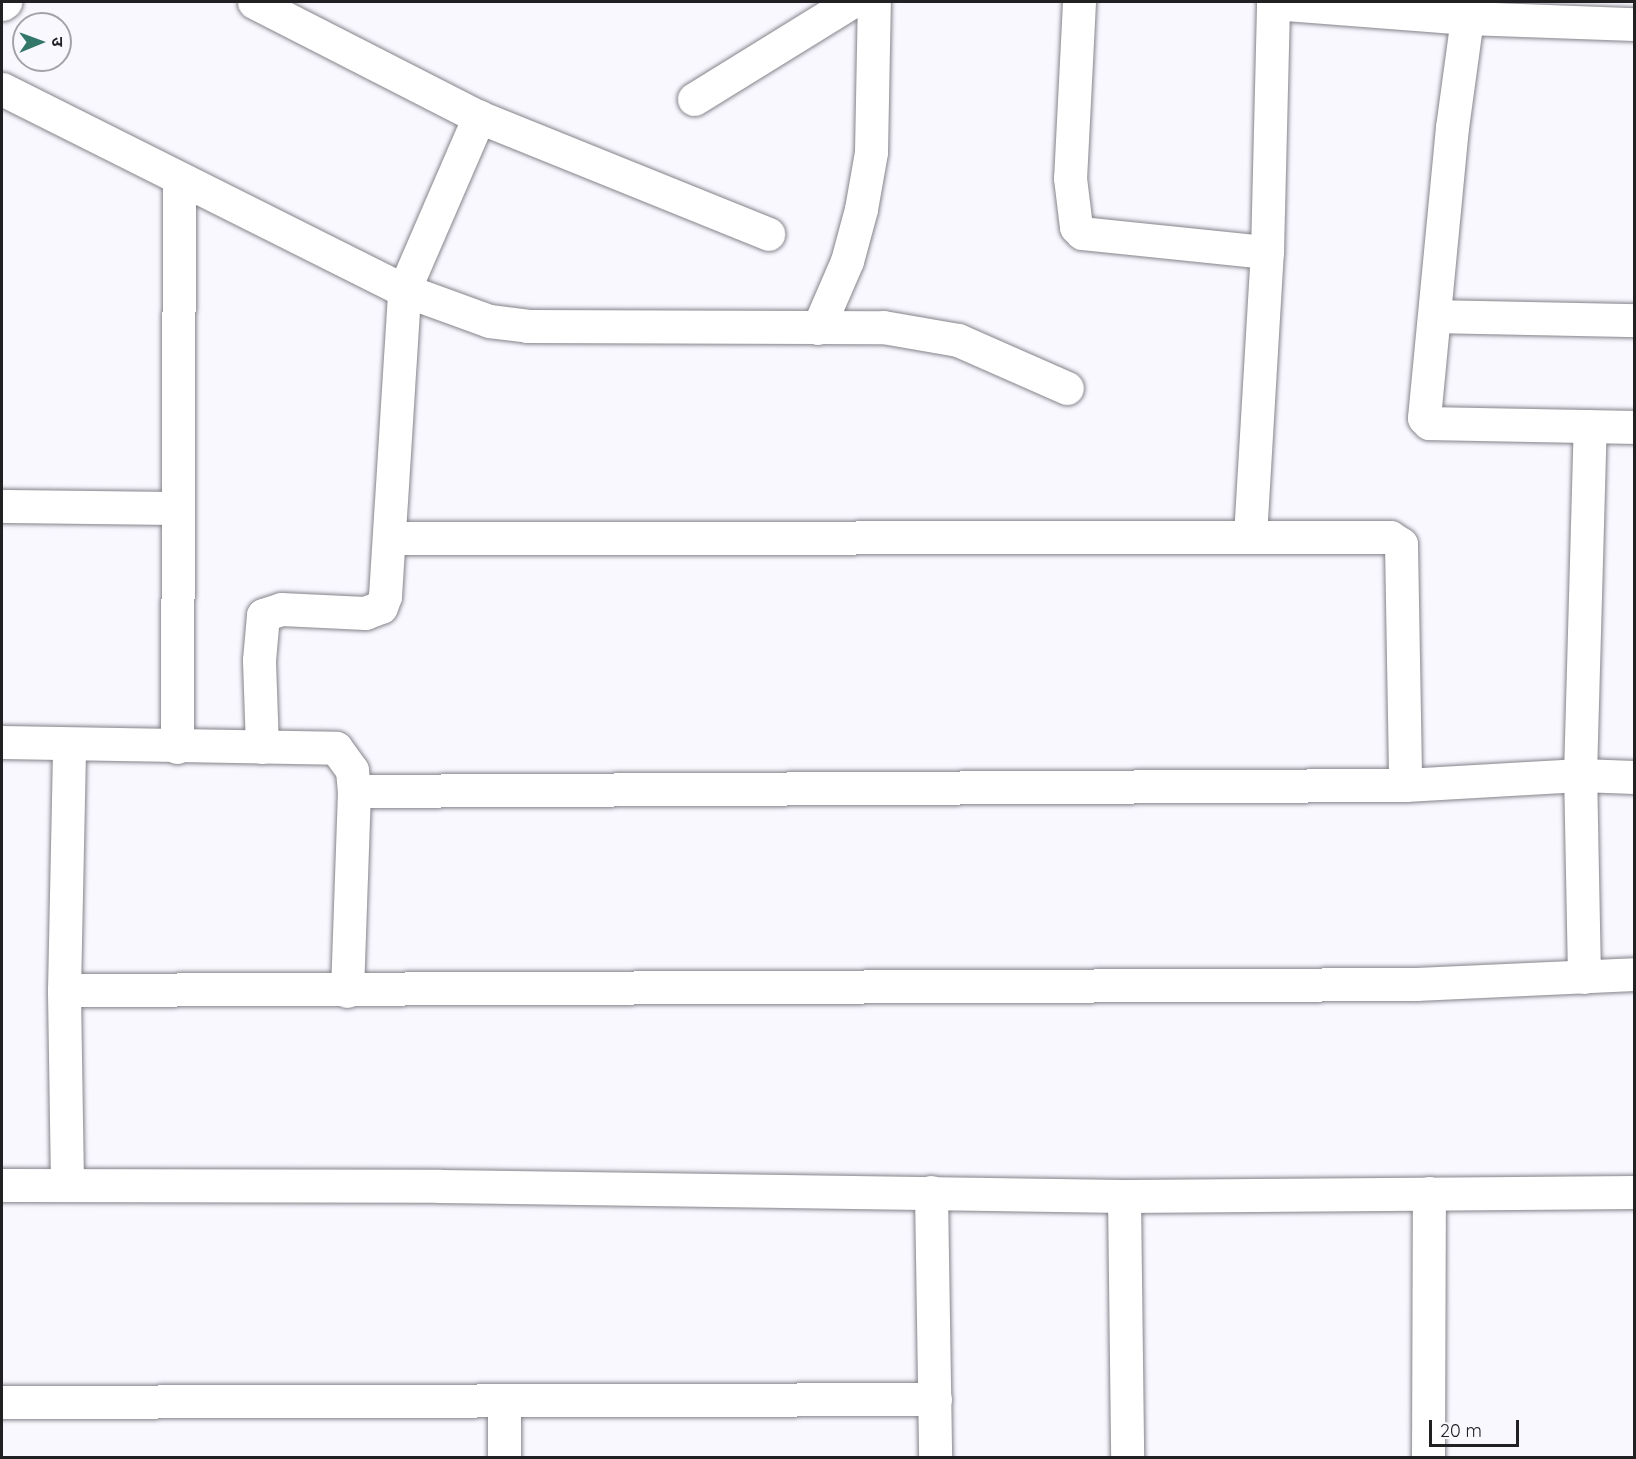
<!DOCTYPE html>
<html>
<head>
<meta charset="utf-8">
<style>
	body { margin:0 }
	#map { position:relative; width:1636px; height:1459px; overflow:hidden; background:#f9f8ff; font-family:Quicksand,"Noto Sans Devanagari",sans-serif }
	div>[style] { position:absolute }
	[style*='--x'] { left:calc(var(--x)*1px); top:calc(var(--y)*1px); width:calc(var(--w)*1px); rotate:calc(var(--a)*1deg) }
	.roads { filter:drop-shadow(0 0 2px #84838a) drop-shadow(0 0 2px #84838a) }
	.minor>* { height:33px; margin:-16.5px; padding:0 16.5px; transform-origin:16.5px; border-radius:16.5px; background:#fff }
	span { translate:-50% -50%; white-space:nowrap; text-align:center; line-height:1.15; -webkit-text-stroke:4.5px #f9f8ff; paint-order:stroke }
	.frame { position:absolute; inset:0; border:3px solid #212023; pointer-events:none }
	.north { position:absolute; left:12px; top:12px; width:60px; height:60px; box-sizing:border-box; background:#f9f8ff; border:2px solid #a3a2a7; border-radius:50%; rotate:89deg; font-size:16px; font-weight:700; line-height:24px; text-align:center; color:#212023 }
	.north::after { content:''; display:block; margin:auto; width:21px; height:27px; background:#33776b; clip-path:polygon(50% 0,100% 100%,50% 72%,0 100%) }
	.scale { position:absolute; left:1429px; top:1420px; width:90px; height:27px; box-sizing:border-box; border:3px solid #212023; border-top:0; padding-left:8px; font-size:18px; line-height:21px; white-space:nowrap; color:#212023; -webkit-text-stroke:4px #f9f8ff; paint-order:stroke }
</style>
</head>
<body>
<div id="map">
	<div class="roads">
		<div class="minor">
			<div style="--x:254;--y:2;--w:253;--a:27.1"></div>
			<div style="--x:479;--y:117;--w:312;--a:22"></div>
			<div style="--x:1079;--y:2;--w:176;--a:92.9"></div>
			<div style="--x:1070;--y:178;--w:49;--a:83"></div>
			<div style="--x:1076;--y:227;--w:8;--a:45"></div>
			<div style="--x:1082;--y:233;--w:186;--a:5.9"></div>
			<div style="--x:1273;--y:3;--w:195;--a:4.4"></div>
			<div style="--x:1467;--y:18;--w:167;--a:2.1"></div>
			<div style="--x:2;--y:4;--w:4;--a:-34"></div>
			<div style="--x:1467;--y:18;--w:110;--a:97.8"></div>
			<div style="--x:1452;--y:127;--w:292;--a:95.5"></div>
			<div style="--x:1424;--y:418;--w:7;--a:45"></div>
			<div style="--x:1429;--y:423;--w:205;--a:1.1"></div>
			<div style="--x:2;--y:89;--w:449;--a:26.6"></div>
			<div style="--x:404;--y:290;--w:90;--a:20"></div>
			<div style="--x:489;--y:321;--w:38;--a:7"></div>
			<div style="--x:527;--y:326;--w:356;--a:0.2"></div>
			<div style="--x:883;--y:327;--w:76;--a:9.8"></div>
			<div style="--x:958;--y:340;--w:119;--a:23.8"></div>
			<div style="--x:694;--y:99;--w:185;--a:-31.7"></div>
			<div style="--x:1435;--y:316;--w:199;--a:1.2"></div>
			<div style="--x:818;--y:328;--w:73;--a:-66.6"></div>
			<div style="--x:847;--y:261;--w:54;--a:-74.9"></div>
			<div style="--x:861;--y:209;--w:58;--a:-80"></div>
			<div style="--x:871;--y:152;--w:150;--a:-88.9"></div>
			<div style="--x:2;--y:506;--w:176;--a:0.7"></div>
			<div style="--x:1250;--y:536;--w:285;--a:-86.6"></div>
			<div style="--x:1267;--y:252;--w:250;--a:-88.6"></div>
			<div style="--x:390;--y:538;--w:1000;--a:-0.06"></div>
			<div style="--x:1390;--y:537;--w:13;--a:32"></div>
			<div style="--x:1401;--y:544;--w:241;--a:89"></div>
			<div style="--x:2;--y:742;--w:334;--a:1"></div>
			<div style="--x:336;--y:748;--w:27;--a:54"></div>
			<div style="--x:352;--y:770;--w:21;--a:85"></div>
			<div style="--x:354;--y:791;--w:200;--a:92"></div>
			<div style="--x:177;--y:747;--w:568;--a:-89.8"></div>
			<div style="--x:262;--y:747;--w:87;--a:-92"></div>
			<div style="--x:259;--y:660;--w:45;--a:-84.9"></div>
			<div style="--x:263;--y:615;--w:19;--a:-18"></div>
			<div style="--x:281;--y:609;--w:84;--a:2.7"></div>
			<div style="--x:365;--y:613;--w:17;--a:-21"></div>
			<div style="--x:381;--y:607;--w:12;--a:-70"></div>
			<div style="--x:385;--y:596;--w:307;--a:-86.4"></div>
			<div style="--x:404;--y:290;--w:189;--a:-66.6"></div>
			<div style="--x:354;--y:791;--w:1051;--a:-0.33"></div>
			<div style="--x:1405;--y:785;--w:175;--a:-3.3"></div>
			<div style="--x:1580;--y:775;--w:54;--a:2.1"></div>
			<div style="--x:1584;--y:977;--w:202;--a:-91.1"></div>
			<div style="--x:1580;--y:775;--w:349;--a:-88.4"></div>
			<div style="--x:64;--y:990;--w:1352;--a:-0.25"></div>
			<div style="--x:1416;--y:984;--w:218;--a:-2.6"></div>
			<div style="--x:67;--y:1184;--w:194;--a:-90.9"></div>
			<div style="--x:64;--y:990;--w:246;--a:-88.8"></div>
			<div style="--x:2;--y:1185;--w:438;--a:0.1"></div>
			<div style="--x:440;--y:1186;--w:684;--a:0.84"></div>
			<div style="--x:1124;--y:1196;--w:510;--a:-0.45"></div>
			<div style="--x:931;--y:1192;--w:266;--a:89.1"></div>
			<div style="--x:1124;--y:1196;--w:262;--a:89.3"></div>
			<div style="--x:2;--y:1402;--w:933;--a:-0.18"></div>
			<div style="--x:504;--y:1458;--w:58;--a:-90"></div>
			<div style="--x:1428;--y:1458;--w:265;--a:-89.8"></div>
		</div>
	</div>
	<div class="frame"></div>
	<div class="north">उ</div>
	<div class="scale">20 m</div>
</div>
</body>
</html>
